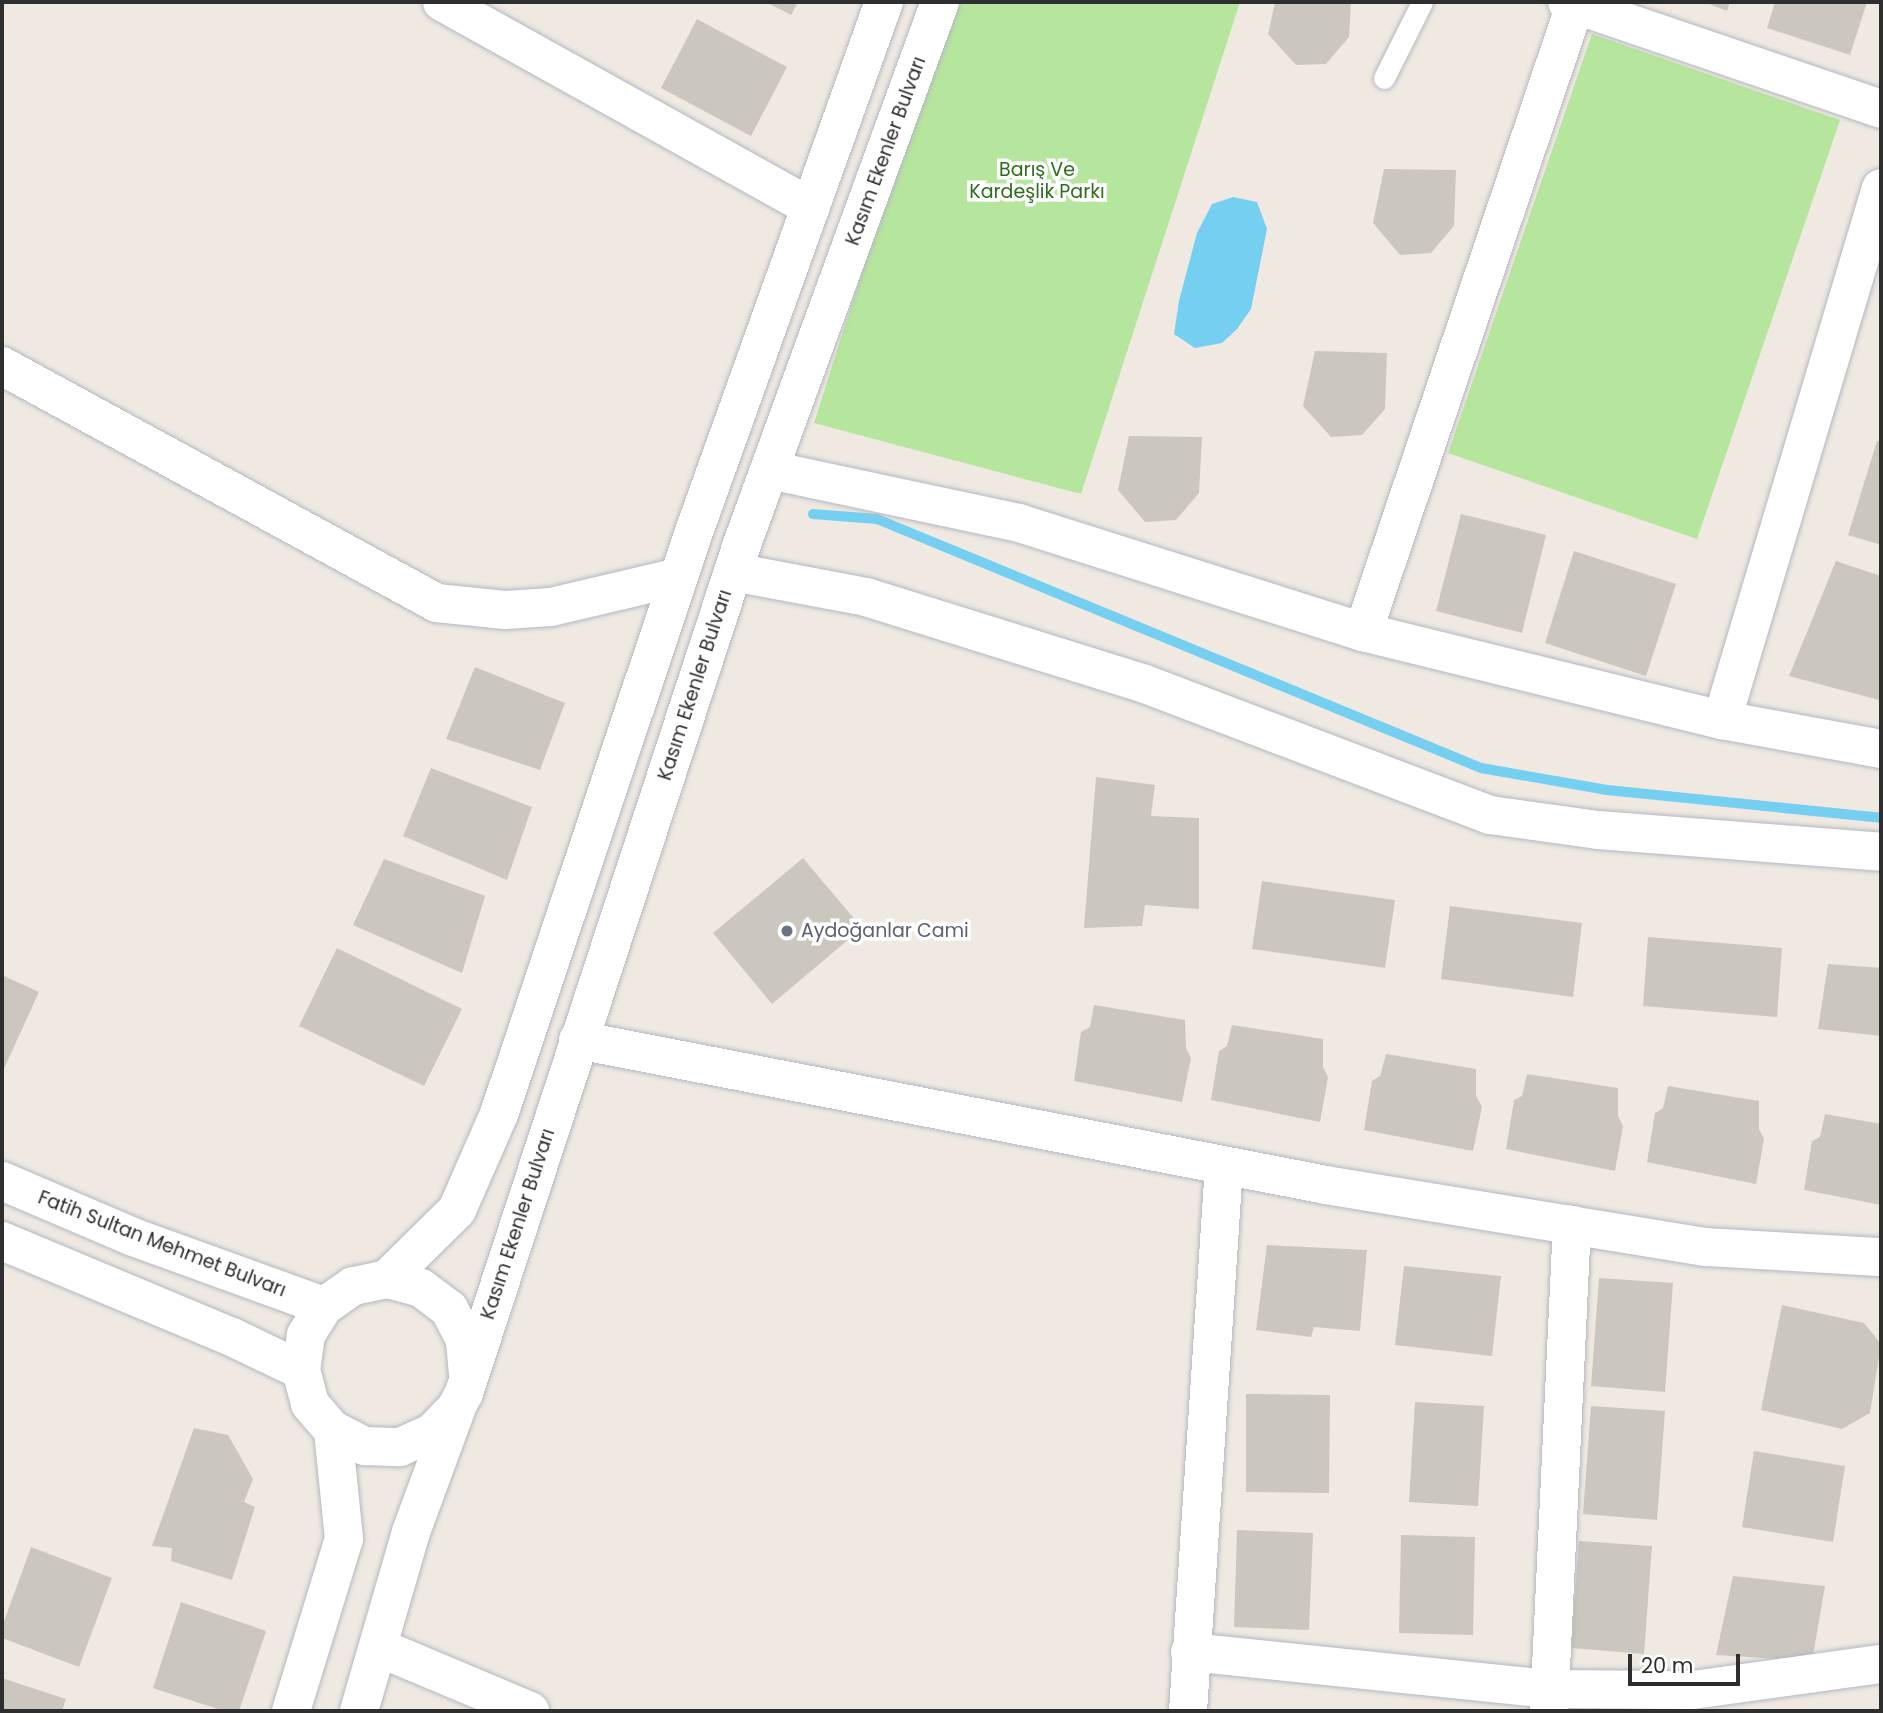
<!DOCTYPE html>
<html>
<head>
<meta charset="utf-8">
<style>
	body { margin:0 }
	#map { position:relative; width:1883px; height:1713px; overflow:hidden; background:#efe9e1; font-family:Poppins,sans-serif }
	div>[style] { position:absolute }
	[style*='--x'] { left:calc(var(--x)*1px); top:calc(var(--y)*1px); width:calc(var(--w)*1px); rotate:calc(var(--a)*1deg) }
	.green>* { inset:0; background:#b6e59e }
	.water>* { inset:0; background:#75cff0 }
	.stream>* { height:10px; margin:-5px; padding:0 5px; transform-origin:5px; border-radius:5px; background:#75cff0 }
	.building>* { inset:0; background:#cbc7bf }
	.roads { filter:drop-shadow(0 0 2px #b4b7c1) drop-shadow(0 0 2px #b4b7c1) }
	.lane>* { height:21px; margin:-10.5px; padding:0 10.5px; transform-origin:10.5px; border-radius:10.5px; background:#fff }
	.street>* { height:38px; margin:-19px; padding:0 19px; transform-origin:19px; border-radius:19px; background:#fff }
	.secondary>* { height:38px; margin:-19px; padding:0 19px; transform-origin:19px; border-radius:19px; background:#fff }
	.dots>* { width:19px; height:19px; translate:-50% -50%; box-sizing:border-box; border:4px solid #fff; border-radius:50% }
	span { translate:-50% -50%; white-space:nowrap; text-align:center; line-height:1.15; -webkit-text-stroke:7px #fff; paint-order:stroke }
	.street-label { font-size:19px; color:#2e2e2e }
	.park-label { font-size:19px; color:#2c6e1b }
	.worship-label { font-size:19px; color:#5b616d }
	.left { translate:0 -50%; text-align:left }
	.frame { position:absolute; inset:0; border:4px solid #2e2e2e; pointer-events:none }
	.scale { position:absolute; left:1628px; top:1654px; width:112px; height:32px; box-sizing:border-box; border:4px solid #2e2e2e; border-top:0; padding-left:9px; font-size:21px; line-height:24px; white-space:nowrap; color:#2e2e2e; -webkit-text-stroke:5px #fff; paint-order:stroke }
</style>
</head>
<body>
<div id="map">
	<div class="green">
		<div style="clip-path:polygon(948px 2px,1240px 2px,1081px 494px,814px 423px)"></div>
		<div style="clip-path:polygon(1592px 34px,1840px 120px,1697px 539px,1448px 453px)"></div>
	</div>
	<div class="water">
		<div style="clip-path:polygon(1233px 197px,1257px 202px,1267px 229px,1251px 309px,1237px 329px,1222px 343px,1195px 348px,1174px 334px,1179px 301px,1197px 233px,1212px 204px)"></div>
	</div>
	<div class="stream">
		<div style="--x:813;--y:514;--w:64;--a:4.5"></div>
		<div style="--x:877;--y:519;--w:653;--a:22.4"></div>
		<div style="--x:1481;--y:768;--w:128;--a:9.9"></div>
		<div style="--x:1607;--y:790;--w:275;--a:5.8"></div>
	</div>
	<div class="building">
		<div style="clip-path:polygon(766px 2px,798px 2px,791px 15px)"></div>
		<div style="clip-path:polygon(1275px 2px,1351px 2px,1349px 37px,1326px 64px,1296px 65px,1268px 34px)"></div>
		<div style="clip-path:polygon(1704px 2px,1730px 2px,1727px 11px)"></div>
		<div style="clip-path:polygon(1775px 2px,1867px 2px,1850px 55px,1767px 28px)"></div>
		<div style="clip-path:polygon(697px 19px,787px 67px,751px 136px,661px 88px)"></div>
		<div style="clip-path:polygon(1384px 169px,1456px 170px,1454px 226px,1431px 253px,1400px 255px,1373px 223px)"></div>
		<div style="clip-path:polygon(1315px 351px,1387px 353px,1385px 409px,1362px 435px,1331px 437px,1303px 406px)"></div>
		<div style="clip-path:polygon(1129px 436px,1202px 437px,1199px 493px,1176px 520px,1145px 522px,1118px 490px)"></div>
		<div style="clip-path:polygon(1877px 441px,1881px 442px,1881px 545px,1848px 535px)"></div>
		<div style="clip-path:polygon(1461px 514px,1546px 535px,1522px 633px,1436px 611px)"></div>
		<div style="clip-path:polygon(1574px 551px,1676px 584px,1646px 676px,1545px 643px)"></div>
		<div style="clip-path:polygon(1836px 561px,1881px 576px,1879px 700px,1789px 676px)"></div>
		<div style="clip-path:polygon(475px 667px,565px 703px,540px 770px,446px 739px)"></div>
		<div style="clip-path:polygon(431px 768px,532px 807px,507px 880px,403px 836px)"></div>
		<div style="clip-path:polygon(1096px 777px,1155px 785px,1151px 816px,1199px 818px,1199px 909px,1145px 905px,1142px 926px,1084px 928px)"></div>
		<div style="clip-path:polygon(803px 858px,862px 928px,772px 1004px,713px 933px)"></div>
		<div style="clip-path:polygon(384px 859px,485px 896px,462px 973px,353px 925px)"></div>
		<div style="clip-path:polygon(1262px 881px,1395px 900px,1385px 968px,1252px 949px)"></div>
		<div style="clip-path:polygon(1450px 906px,1582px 923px,1573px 997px,1441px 979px)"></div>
		<div style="clip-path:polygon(1648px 937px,1782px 948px,1777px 1017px,1643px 1006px)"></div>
		<div style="clip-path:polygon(337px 948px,462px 1009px,424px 1086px,299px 1026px)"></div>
		<div style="clip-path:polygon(1828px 964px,1881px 968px,1881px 1036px,1818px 1029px)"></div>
		<div style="clip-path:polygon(2px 975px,39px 992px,2px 1073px)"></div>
		<div style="clip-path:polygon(1094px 1005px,1185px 1020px,1186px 1048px,1191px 1058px,1182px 1102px,1074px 1081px,1081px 1032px,1090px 1027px)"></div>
		<div style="clip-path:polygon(1232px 1025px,1323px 1039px,1323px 1067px,1328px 1077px,1320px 1122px,1211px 1100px,1219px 1051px,1227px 1046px)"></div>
		<div style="clip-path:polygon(1386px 1054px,1476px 1069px,1476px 1096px,1482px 1107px,1473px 1151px,1364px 1130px,1372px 1081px,1380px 1076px)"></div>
		<div style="clip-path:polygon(1527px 1074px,1618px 1088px,1618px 1116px,1623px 1126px,1615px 1171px,1506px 1149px,1514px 1100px,1522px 1096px)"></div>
		<div style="clip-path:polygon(1668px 1086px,1759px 1101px,1759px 1129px,1764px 1139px,1756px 1184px,1647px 1162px,1655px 1113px,1663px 1108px)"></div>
		<div style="clip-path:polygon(1825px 1114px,1881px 1124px,1881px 1205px,1804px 1190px,1812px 1141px,1820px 1137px)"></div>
		<div style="clip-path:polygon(1267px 1245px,1367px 1250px,1360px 1331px,1314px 1327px,1311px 1337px,1256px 1330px)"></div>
		<div style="clip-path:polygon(1404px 1266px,1501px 1276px,1492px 1356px,1395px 1345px)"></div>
		<div style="clip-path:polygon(1599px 1278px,1673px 1283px,1665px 1392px,1591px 1386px)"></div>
		<div style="clip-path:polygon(1782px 1305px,1864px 1323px,1881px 1344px,1870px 1413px,1842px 1429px,1761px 1410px)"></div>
		<div style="clip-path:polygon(1246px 1394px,1330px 1395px,1329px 1493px,1246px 1492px)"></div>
		<div style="clip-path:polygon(1415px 1402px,1484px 1406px,1478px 1506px,1409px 1502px)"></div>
		<div style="clip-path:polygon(1591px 1406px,1665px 1411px,1657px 1520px,1583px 1514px)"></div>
		<div style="clip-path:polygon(194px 1428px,228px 1435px,253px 1479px,244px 1502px,255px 1507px,232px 1580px,171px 1561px,172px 1548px,152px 1546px)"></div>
		<div style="clip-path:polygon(1754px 1451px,1845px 1466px,1833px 1542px,1742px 1527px)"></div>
		<div style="clip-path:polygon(1237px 1530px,1313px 1533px,1309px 1630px,1234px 1627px)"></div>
		<div style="clip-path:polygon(1401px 1535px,1475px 1537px,1473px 1635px,1399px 1633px)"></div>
		<div style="clip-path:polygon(1579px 1541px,1652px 1546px,1644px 1654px,1571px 1648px)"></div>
		<div style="clip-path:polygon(31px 1547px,112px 1578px,79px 1667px,2px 1638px,2px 1627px)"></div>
		<div style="clip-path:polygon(1733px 1576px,1825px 1586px,1812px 1661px,1716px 1655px)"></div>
		<div style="clip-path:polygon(181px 1602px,266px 1631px,239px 1711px,224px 1711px,153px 1688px)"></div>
		<div style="clip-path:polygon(2px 1678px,66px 1699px,62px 1711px,2px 1711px)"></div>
	</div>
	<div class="roads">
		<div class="lane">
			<div style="--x:1384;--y:78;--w:85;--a:-63.4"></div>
		</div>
		<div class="street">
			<div style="--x:442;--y:2;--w:422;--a:29.1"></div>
			<div style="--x:1567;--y:2;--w:332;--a:18.8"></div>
			<div style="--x:2;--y:366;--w:495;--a:28.6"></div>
			<div style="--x:437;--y:603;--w:68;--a:5.9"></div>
			<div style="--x:505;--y:610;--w:46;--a:-3.7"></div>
			<div style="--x:551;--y:607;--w:131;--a:-13.2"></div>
			<div style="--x:770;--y:470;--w:255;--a:12"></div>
			<div style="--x:1019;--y:523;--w:361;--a:17.6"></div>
			<div style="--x:1363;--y:632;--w:370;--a:13.8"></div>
			<div style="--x:1722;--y:720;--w:162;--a:10.3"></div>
			<div style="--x:1363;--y:632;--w:665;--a:-71.32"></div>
			<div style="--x:1722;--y:720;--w:555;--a:-73.36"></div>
			<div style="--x:578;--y:1040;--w:762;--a:10.97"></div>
			<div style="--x:1326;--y:1185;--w:385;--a:9.3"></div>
			<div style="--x:1706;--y:1247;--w:175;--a:3.3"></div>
			<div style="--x:380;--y:1648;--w:163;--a:22.8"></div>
			<div style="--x:1190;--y:1652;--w:362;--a:5.9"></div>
			<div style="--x:1550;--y:1689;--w:143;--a:0.4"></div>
			<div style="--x:1693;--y:1690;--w:190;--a:-7.9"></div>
			<div style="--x:1188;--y:1711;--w:546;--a:-86.22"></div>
			<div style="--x:1549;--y:1711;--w:487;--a:-87.3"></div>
		</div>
		<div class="secondary">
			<div style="--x:733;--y:572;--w:135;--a:10.6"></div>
			<div style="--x:866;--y:597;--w:292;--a:17.3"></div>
			<div style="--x:1145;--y:684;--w:369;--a:20.8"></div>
			<div style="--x:1490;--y:815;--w:109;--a:7.9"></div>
			<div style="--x:1598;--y:830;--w:284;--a:4.4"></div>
			<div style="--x:2;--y:1181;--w:142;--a:23.1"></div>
			<div style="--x:133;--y:1237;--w:203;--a:19.9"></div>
			<div style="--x:2;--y:1241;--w:249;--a:22.7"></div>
			<div style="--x:232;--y:1337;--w:76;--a:25.6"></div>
			<div style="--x:387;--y:1279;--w:98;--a:-44.6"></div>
			<div style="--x:457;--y:1210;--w:105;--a:-66.4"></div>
			<div style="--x:499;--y:1114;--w:617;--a:-71.48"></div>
			<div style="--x:695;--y:529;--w:560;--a:-70.27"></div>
			<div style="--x:468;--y:1375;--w:35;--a:-95"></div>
			<div style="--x:465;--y:1340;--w:35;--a:-117"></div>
			<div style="--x:449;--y:1309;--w:35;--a:-143"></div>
			<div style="--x:421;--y:1288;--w:35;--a:-165"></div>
			<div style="--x:387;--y:1279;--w:35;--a:168"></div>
			<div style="--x:353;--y:1286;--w:35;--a:145"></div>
			<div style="--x:324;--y:1306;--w:34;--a:122"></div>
			<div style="--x:306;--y:1335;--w:35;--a:98"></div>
			<div style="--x:301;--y:1370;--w:35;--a:75"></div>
			<div style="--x:310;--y:1404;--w:35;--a:49"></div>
			<div style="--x:333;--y:1430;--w:36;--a:27"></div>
			<div style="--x:365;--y:1446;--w:35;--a:2"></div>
			<div style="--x:400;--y:1447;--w:35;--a:-24"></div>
			<div style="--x:432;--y:1433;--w:35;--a:-46"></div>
			<div style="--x:456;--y:1408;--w:17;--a:-62"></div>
			<div style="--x:464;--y:1393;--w:893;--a:-71.87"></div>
			<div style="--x:742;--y:544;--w:577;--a:-69.93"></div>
			<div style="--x:291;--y:1711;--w:180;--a:-72.9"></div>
			<div style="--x:344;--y:1539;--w:110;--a:-95.8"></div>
			<div style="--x:359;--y:1711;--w:186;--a:-73.8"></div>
			<div style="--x:411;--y:1532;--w:130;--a:-69.8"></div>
		</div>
	</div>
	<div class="dots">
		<div style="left:787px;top:931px;background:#6b7280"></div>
	</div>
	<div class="street-label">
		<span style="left:886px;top:151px;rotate:-70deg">Kasım Ekenler Bulvarı</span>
		<span style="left:695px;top:685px;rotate:-72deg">Kasım Ekenler Bulvarı</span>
		<span style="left:518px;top:1224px;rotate:-72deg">Kasım Ekenler Bulvarı</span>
		<span style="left:162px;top:1244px;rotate:21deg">Fatih Sultan Mehmet Bulvarı</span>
	</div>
	<div class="park-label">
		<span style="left:1037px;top:181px">Barış Ve<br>Kardeşlik Parkı</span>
	</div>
	<div class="worship-label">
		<span class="left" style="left:801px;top:931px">Aydoğanlar Cami</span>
	</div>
	<div class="frame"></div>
	<div class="scale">20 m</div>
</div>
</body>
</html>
